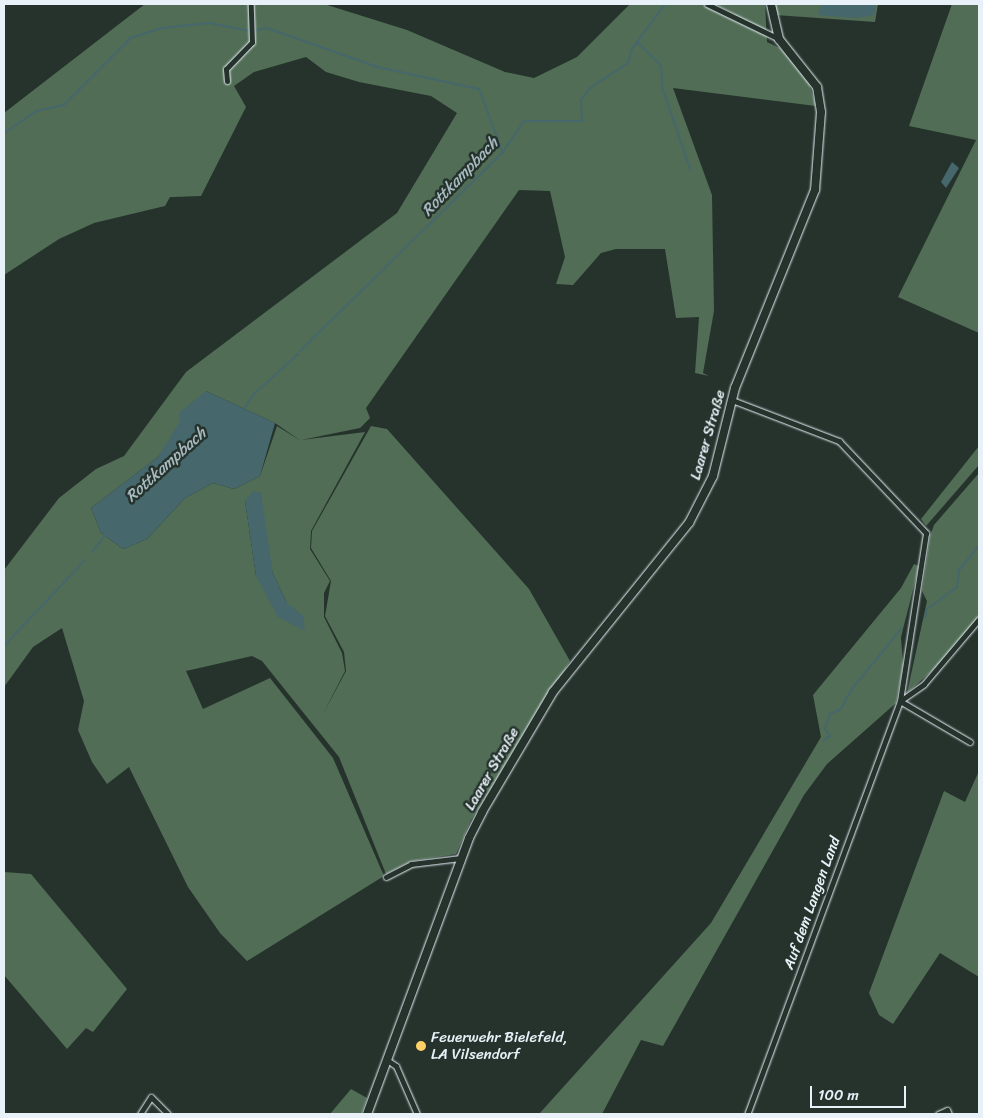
<!DOCTYPE html>
<html>
<head>
<meta charset="utf-8">
<style>
	body { margin:0 }
	#map { position:relative; width:983px; height:1118px; overflow:hidden; background:#26332d; font-family:Sriracha,sans-serif }
	div>[style] { position:absolute }
	[style*='--x'] { left:calc(var(--x)*1px); top:calc(var(--y)*1px); width:calc(var(--w)*1px); rotate:calc(var(--a)*1deg) }
	.green>* { inset:0; background:#516d55 }
	.water>* { inset:0; background:#46676c }
	.stream>* { height:2px; margin:-1px; padding:0 1px; transform-origin:1px; border-radius:1px; background:#46676c }
	.roads { filter:drop-shadow(0 0 1px #e8f1f8) drop-shadow(0 0 1px #e8f1f8) }
	.street>* { height:5px; margin:-2.5px; padding:0 2.5px; transform-origin:2.5px; border-radius:2.5px; background:#26332d }
	.secondary>* { height:8px; margin:-4px; padding:0 4px; transform-origin:4px; border-radius:4px; background:#26332d }
	.dots>* { width:14px; height:14px; translate:-50% -50%; box-sizing:border-box; border:2px solid #26332d; border-radius:50% }
	span { translate:-50% -50%; white-space:nowrap; text-align:center; line-height:1.15; -webkit-text-stroke:5px #26332d; paint-order:stroke }
	.street-label { font-size:15px; color:#e8f1f8 }
	.poi-label { font-size:15px; color:#e8f1f8 }
	.left { translate:0 -50%; text-align:left }
	.water-label { font-size:16px; color:#a7bac0; font-style:italic }
	.frame { position:absolute; inset:0; border:5px solid #e8f1f8; pointer-events:none }
	.scale { position:absolute; left:810px; top:1086px; width:96px; height:22px; box-sizing:border-box; border:2px solid #e8f1f8; border-top:0; padding-left:6px; font-size:15px; line-height:18px; white-space:nowrap; color:#e8f1f8; -webkit-text-stroke:4px #26332d; paint-order:stroke }
</style>
</head>
<body>
<div id="map">
	<div class="green">
		<div style="clip-path:polygon(evenodd,145px 4px,324px 4px,407px 30px,505px 72px,534px 78px,577px 57px,630px 4px,701px 4px,737px 15px,715px 4px,765px 4px,767px 42px,780px 48px,808px 80px,816px 106px,673px 88px,712px 195px,714px 311px,703px 373px,709px 376px,695px 373px,699px 317px,676px 318px,665px 249px,616px 249px,601px 253px,573px 285px,556px 284px,565px 257px,550px 191px,519px 190px,366px 408px,370px 418px,360px 428px,301px 440px,365px 432px,311px 531px,310px 549px,330px 581px,324px 593px,324px 617px,342px 653px,345px 671px,322px 716px,346px 671px,344px 652px,325px 616px,331px 581px,311px 548px,312px 531px,371px 426px,387px 429px,529px 589px,570px 661px,471px 820px,456px 854px,411px 861px,386px 874px,339px 757px,262px 661px,252px 656px,186px 671px,203px 709px,270px 678px,333px 758px,384px 876px,247px 961px,220px 933px,188px 887px,129px 767px,107px 784px,92px 762px,78px 730px,84px 701px,62px 628px,33px 647px,4px 687px,4px 570px,59px 498px,96px 469px,124px 456px,186px 372px,397px 213px,457px 113px,431px 96px,359px 82px,326px 72px,306px 57px,254px 72px,234px 86px,246px 107px,201px 196px,170px 197px,165px 206px,94px 223px,59px 239px,4px 275px,4px 113px,145px 4px,206px 391px,275px 423px,301px 441px,277px 426px,260px 476px,234px 489px,213px 483px,185px 498px,147px 539px,123px 549px,101px 533px,91px 508px,158px 457px,206px 391px,145px 4px,245px 501px,265px 539px,273px 574px,287px 603px,256px 576px,245px 501px)"></div>
		<div style="clip-path:polygon(774px 4px,878px 4px,875px 22px,775px 15px)"></div>
		<div style="clip-path:polygon(938px 4px,979px 4px,979px 333px,898px 297px,976px 140px,909px 126px,952px 4px)"></div>
		<div style="clip-path:polygon(979px 446px,979px 465px,926px 526px,921px 519px)"></div>
		<div style="clip-path:polygon(979px 473px,979px 616px,943px 661px,907px 693px,927px 601px,922px 591px,930px 536px,934px 525px)"></div>
		<div style="clip-path:polygon(914px 564px,919px 566px,901px 637px,903px 665px,896px 703px,827px 764px,804px 795px,663px 1046px,641px 1040px,602px 1114px,539px 1114px,711px 923px,821px 737px,813px 695px,901px 588px)"></div>
		<div style="clip-path:polygon(979px 771px,979px 977px,940px 953px,893px 1024px,879px 1015px,869px 993px,944px 791px,965px 802px)"></div>
		<div style="clip-path:polygon(4px 872px,31px 874px,127px 989px,93px 1032px,86px 1028px,67px 1049px,4px 975px)"></div>
		<div style="clip-path:polygon(351px 1089px,367px 1098px,361px 1114px,330px 1114px)"></div>
	</div>
	<div class="water">
		<div style="clip-path:polygon(822px 4px,876px 4px,874px 15px,856px 18px,818px 15px)"></div>
		<div style="clip-path:polygon(952px 162px,959px 168px,946px 188px,941px 182px)"></div>
		<div style="clip-path:polygon(206px 391px,275px 423px,260px 476px,234px 489px,213px 483px,185px 498px,147px 539px,123px 549px,101px 533px,91px 508px,158px 457px,179px 423px,179px 413px)"></div>
		<div style="clip-path:polygon(253px 491px,261px 493px,273px 574px,287px 603px,303px 616px,305px 631px,278px 617px,256px 576px,245px 501px)"></div>
	</div>
	<div class="stream">
		<div style="--x:253;--y:31;--w:14;--a:-12"></div>
		<div style="--x:267;--y:28;--w:117;--a:19.5"></div>
		<div style="--x:377;--y:67;--w:104;--a:12.2"></div>
		<div style="--x:479;--y:89;--w:66;--a:69.6"></div>
		<div style="--x:637;--y:42;--w:33;--a:44"></div>
		<div style="--x:661;--y:65;--w:22;--a:87"></div>
		<div style="--x:662;--y:87;--w:87;--a:71.1"></div>
		<div style="--x:4;--y:133;--w:40;--a:-34"></div>
		<div style="--x:37;--y:111;--w:28;--a:-13"></div>
		<div style="--x:64;--y:105;--w:95;--a:-45"></div>
		<div style="--x:131;--y:38;--w:33;--a:-18"></div>
		<div style="--x:162;--y:28;--w:47;--a:-6.1"></div>
		<div style="--x:209;--y:23;--w:42;--a:11"></div>
		<div style="--x:300;--y:351;--w:284;--a:-44.4"></div>
		<div style="--x:503;--y:152;--w:37;--a:-56"></div>
		<div style="--x:524;--y:121;--w:58;--a:0"></div>
		<div style="--x:582;--y:121;--w:21;--a:-93"></div>
		<div style="--x:581;--y:100;--w:15;--a:-53"></div>
		<div style="--x:590;--y:88;--w:45;--a:-33.3"></div>
		<div style="--x:628;--y:63;--w:15;--a:-74"></div>
		<div style="--x:632;--y:49;--w:56;--a:-53.7"></div>
		<div style="--x:243;--y:411;--w:19;--a:-58"></div>
		<div style="--x:253;--y:395;--w:61;--a:-42.3"></div>
		<div style="--x:92;--y:552;--w:22;--a:-51"></div>
		<div style="--x:925;--y:618;--w:9;--a:-77"></div>
		<div style="--x:927;--y:609;--w:37;--a:-36"></div>
		<div style="--x:957;--y:587;--w:17;--a:-83"></div>
		<div style="--x:959;--y:570;--w:32;--a:-51"></div>
		<div style="--x:4;--y:646;--w:118;--a:-46.7"></div>
		<div style="--x:823;--y:741;--w:9;--a:-36"></div>
		<div style="--x:830;--y:736;--w:9;--a:-126"></div>
		<div style="--x:825;--y:729;--w:16;--a:-72"></div>
		<div style="--x:830;--y:714;--w:12;--a:-24"></div>
		<div style="--x:841;--y:709;--w:21;--a:-62"></div>
		<div style="--x:851;--y:690;--w:80;--a:-50.6"></div>
	</div>
	<div class="roads">
		<div class="street">
			<div style="--x:707;--y:4;--w:80;--a:25.9"></div>
			<div style="--x:227;--y:81;--w:12;--a:-95"></div>
			<div style="--x:226;--y:69;--w:37;--a:-46"></div>
			<div style="--x:252;--y:42;--w:38;--a:-92"></div>
			<div style="--x:732;--y:400;--w:115;--a:21"></div>
			<div style="--x:839;--y:441;--w:127;--a:46.6"></div>
			<div style="--x:926;--y:533;--w:170;--a:98.8"></div>
			<div style="--x:900;--y:701;--w:440;--a:110.3"></div>
			<div style="--x:900;--y:701;--w:29;--a:-35"></div>
			<div style="--x:924;--y:684;--w:85;--a:-49.8"></div>
			<div style="--x:900;--y:701;--w:81;--a:30.4"></div>
			<div style="--x:386;--y:877;--w:28;--a:-27"></div>
			<div style="--x:411;--y:864;--w:50;--a:-6.8"></div>
			<div style="--x:387;--y:1060;--w:11;--a:34"></div>
			<div style="--x:396;--y:1066;--w:52;--a:66.4"></div>
			<div style="--x:140;--y:1114;--w:20;--a:-57"></div>
			<div style="--x:151;--y:1097;--w:24;--a:45"></div>
			<div style="--x:938;--y:1114;--w:10;--a:-24"></div>
			<div style="--x:947;--y:1110;--w:4;--a:63"></div>
		</div>
		<div class="secondary">
			<div style="--x:367;--y:1114;--w:294;--a:-69.7"></div>
			<div style="--x:469;--y:838;--w:29;--a:-63"></div>
			<div style="--x:482;--y:812;--w:139;--a:-59.4"></div>
			<div style="--x:553;--y:692;--w:217;--a:-51.2"></div>
			<div style="--x:689;--y:523;--w:53;--a:-62.9"></div>
			<div style="--x:713;--y:476;--w:91;--a:-76"></div>
			<div style="--x:735;--y:388;--w:214;--a:-68"></div>
			<div style="--x:815;--y:190;--w:78;--a:-85.6"></div>
			<div style="--x:821;--y:112;--w:25;--a:-99"></div>
			<div style="--x:817;--y:87;--w:61;--a:-128.4"></div>
			<div style="--x:779;--y:39;--w:36;--a:-103"></div>
		</div>
	</div>
	<div class="dots">
		<div style="left:421px;top:1046px;background:#ffd166"></div>
	</div>
	<div class="street-label">
		<span style="left:708px;top:435px;rotate:-74deg">Laarer Straße</span>
		<span style="left:492px;top:769px;rotate:-60deg">Laarer Straße</span>
		<span style="left:812px;top:903px;rotate:-70deg">Auf dem Langen Land</span>
	</div>
	<div class="poi-label">
		<span class="left" style="left:431px;top:1046px">Feuerwehr Bielefeld,<br>LA Vilsendorf</span>
	</div>
	<div class="water-label">
		<span style="left:460px;top:177px;rotate:-46deg">Rottkampbach</span>
		<span style="left:166px;top:465px;rotate:-42deg">Rottkampbach</span>
	</div>
	<div class="frame"></div>
	<div class="scale">100 m</div>
</div>
</body>
</html>
